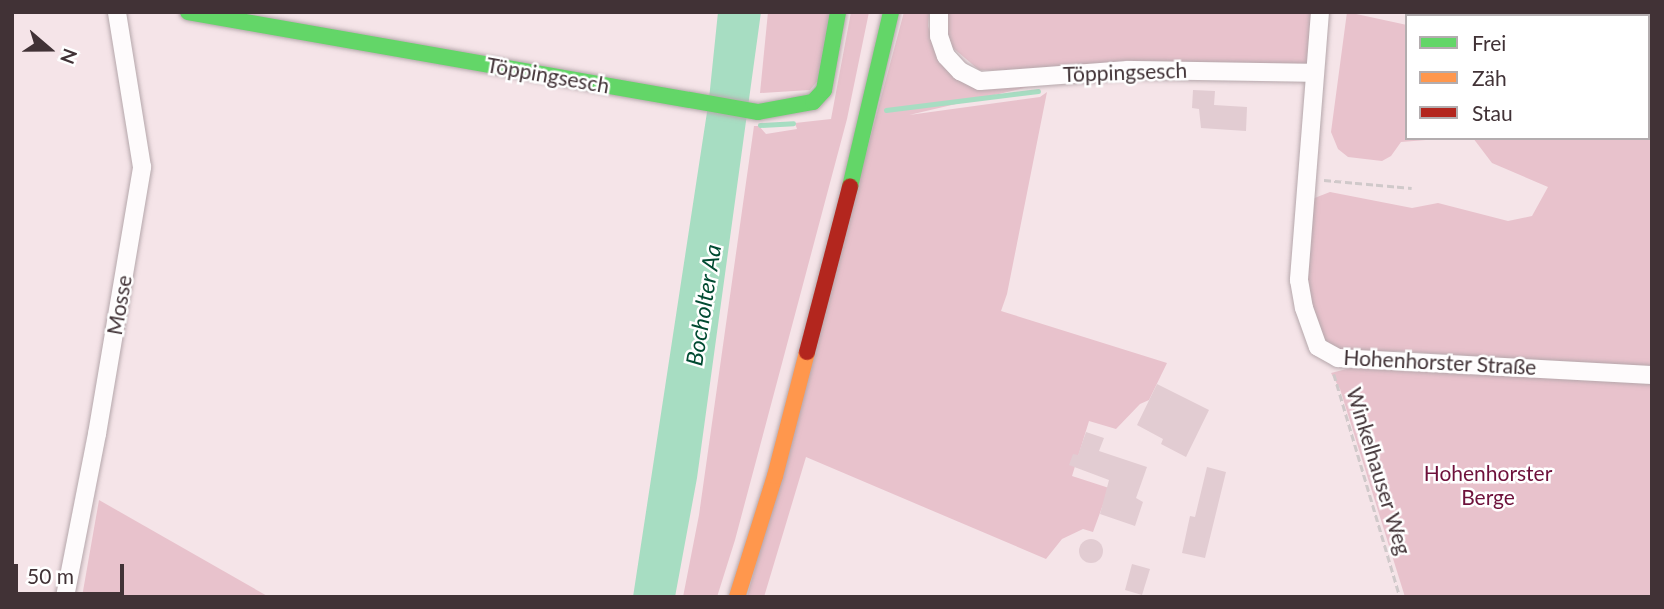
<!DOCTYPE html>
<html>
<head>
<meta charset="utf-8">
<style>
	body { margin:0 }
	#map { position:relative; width:1664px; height:609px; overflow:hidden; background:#f5e4e8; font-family:Lato,sans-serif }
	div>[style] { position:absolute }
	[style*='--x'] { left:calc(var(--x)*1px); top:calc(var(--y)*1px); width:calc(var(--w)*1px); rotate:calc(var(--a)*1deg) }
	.green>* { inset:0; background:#e8c2cc }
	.water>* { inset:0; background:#a7ddc2 }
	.stream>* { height:4.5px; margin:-2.25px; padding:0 2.25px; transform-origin:2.25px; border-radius:2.25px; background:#a7ddc2 }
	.building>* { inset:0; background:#e2ccd2 }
	.round { border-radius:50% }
	.path>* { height:2.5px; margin-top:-1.25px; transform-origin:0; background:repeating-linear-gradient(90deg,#d0c9ca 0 7px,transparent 0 10.5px) }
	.roads { filter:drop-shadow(0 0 2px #b5a7ab) drop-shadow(0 0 2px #b5a7ab) }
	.street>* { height:18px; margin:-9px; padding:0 9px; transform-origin:9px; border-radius:9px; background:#fefbfc }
	.fast>* { height:16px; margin:-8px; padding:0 8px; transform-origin:8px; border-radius:8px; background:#63d668 }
	.slow>* { height:16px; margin:-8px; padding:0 8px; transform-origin:8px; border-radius:8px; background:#ff974d }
	.jam>* { height:16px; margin:-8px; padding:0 8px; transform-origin:8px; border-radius:8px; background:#b3261e }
	span { translate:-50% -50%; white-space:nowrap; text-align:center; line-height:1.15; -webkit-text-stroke:5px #fff; paint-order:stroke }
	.street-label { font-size:21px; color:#413236 }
	.park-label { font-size:21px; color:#6e113b }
	.water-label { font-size:23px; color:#004a31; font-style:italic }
	.frame { position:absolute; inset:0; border:14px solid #413236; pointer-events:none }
	.legend { position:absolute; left:1405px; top:14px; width:245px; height:126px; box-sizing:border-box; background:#fff; border:2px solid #b3adaf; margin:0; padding:9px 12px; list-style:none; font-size:21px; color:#413236 }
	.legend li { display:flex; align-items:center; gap:14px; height:35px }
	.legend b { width:35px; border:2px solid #b3adaf }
	.north { position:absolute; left:14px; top:14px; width:70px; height:70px; -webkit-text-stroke:5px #fff; paint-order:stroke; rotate:110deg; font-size:19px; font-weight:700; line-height:28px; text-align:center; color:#413236 }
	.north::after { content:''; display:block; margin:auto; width:24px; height:32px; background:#413236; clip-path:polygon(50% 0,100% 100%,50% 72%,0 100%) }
	.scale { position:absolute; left:14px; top:564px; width:110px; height:32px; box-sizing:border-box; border:4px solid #413236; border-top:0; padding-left:9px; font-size:21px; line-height:24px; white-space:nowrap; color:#413236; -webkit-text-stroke:5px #fff; paint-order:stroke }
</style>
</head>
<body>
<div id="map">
	<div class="green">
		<div style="clip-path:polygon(768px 12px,830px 12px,819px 79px,810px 90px,760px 93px)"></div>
		<div style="clip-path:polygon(851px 12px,869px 12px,847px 119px,735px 540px,717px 597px,683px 597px,699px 515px,754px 126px,759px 126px,766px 134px,797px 129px,795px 123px,831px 119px)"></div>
		<div style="clip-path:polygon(904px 12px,929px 12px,928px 26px,938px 56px,961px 80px,1037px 85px,909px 115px,1040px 97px,1047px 92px,1007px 294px,1001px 311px,1167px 363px,1149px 400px,1140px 404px,1116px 429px,1089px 421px,1072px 476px,1109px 488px,1093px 532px,1083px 529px,1062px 539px,1046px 559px,806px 457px,764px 597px,747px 597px)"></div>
		<div style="clip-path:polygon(947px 12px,1314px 12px,1307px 66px,1149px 61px,1010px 71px,979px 70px,952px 47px,946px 27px)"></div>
		<div style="clip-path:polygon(1347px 12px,1407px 25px,1407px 138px,1451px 138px,1401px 142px,1391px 156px,1382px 161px,1348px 157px,1338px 149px,1331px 132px)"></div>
		<div style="clip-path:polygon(1566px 12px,1652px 12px,1652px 368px,1397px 351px,1352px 357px,1322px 339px,1305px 281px,1312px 199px,1330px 192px,1412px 208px,1438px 203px,1508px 221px,1532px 216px,1548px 187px,1492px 163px,1473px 138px,1648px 138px,1648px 16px,1565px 16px)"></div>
		<div style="clip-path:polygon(1362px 365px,1652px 380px,1652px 597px,1405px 597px,1340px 389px,1331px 373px)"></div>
		<div style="clip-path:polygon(99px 500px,269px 597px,82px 597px)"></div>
	</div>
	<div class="water">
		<div style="clip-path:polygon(718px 12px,761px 12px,697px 478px,675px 597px,633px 597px,709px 99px)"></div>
	</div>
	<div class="stream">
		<div style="--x:886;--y:110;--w:153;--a:-7.1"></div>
		<div style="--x:760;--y:125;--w:33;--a:-3"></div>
	</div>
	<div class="building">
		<div style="clip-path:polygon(1193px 90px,1215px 91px,1214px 105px,1247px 107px,1246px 131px,1201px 128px,1199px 109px,1192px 108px)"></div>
		<div style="clip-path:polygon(1157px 384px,1209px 410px,1186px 457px,1161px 444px,1163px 439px,1137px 425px)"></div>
		<div style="clip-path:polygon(1086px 432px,1104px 438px,1099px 451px,1147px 467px,1136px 498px,1143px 502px,1135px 526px,1100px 514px,1109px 480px,1069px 465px,1073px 454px,1078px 455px)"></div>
		<div style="clip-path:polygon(1207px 467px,1226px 472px,1205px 558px,1182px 553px,1190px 516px,1195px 517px)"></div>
		<div class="round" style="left:1079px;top:539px;width:24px;height:24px"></div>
		<div style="clip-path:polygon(1132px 564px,1150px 569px,1142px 595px,1125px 590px)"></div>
	</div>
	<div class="path">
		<div style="--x:1324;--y:180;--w:88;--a:5.2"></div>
		<div style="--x:1334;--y:374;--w:233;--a:73.5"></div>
		<div style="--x:1162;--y:596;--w:1;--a:90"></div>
	</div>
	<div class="roads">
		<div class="street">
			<div style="--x:939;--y:12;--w:24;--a:90"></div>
			<div style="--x:939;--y:36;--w:21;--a:71"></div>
			<div style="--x:946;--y:56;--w:21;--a:47"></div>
			<div style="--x:960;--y:71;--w:22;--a:27"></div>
			<div style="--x:980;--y:81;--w:148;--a:-4.3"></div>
			<div style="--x:1128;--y:70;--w:187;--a:0.9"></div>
			<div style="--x:1320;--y:12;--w:269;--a:94.5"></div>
			<div style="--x:1299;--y:280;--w:28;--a:80"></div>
			<div style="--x:1304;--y:308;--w:41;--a:70.3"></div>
			<div style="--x:1318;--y:347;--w:23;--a:29"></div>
			<div style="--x:1338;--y:358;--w:314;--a:3.1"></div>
			<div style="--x:65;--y:597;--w:166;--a:-78.9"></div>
			<div style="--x:97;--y:434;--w:271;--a:-80.4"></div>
			<div style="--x:142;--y:167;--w:157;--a:-99.2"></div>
		</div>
		<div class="fast">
			<div style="--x:188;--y:12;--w:579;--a:9.95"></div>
			<div style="--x:758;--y:112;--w:56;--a:-10.3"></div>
			<div style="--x:813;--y:102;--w:16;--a:-47"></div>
			<div style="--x:824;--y:90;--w:79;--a:-79.8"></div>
			<div style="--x:850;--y:187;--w:180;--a:-76.8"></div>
		</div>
		<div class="slow">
			<div style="--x:737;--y:597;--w:127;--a:-72.6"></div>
			<div style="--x:775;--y:476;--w:128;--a:-75.5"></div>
		</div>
		<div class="jam">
			<div style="--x:807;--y:352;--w:171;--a:-75.4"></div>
		</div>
	</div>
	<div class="street-label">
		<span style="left:1125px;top:72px;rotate:-2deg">Töppingsesch</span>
		<span style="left:548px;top:75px;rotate:10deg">Töppingsesch</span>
		<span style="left:119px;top:305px;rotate:-80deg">Mosse</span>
		<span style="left:1440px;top:362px;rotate:3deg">Hohenhorster Straße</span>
		<span style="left:1379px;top:471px;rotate:73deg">Winkelhauser Weg</span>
	</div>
	<div class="park-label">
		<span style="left:1488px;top:485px">Hohenhorster<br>Berge</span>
	</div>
	<div class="water-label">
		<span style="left:703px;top:305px;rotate:-81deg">Bocholter Aa</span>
	</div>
	<div class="frame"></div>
	<ul class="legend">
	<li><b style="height:9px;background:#63d668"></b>Frei</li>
	<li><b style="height:9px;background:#ff974d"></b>Zäh</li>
	<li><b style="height:9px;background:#b3261e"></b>Stau</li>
	</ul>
	<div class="north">N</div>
	<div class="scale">50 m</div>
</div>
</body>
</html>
